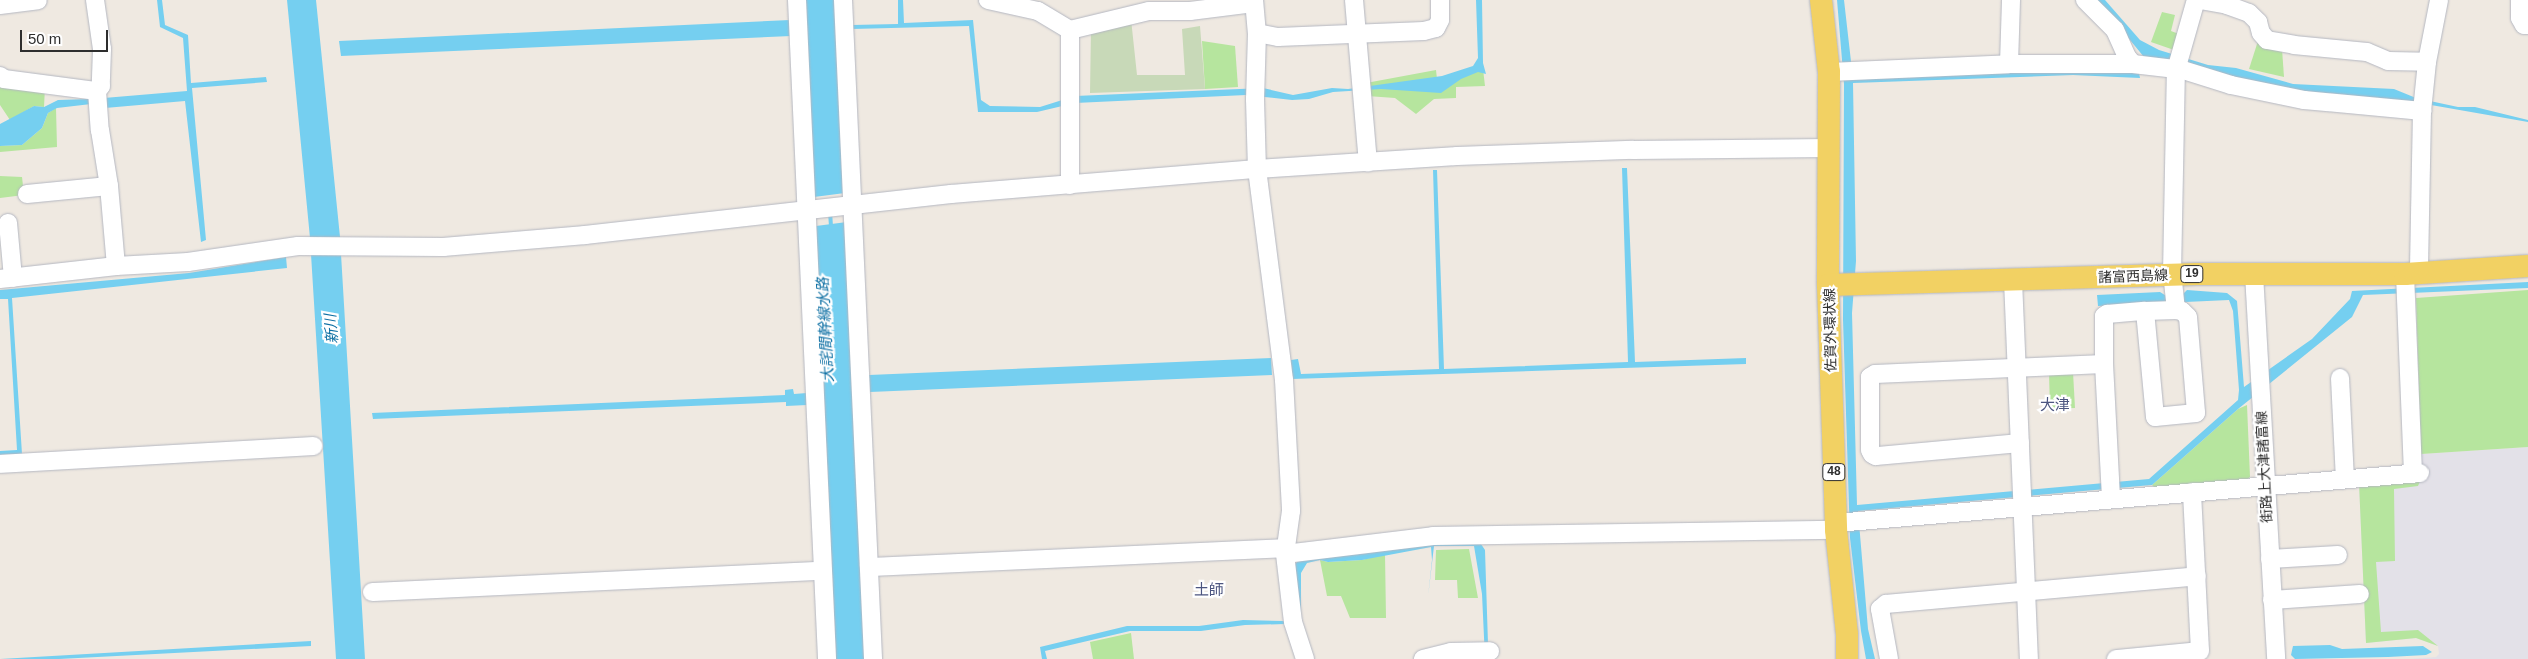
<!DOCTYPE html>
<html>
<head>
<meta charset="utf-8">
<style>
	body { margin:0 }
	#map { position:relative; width:2528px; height:659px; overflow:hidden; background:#efe9e1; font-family:Arial,"Noto Sans JP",sans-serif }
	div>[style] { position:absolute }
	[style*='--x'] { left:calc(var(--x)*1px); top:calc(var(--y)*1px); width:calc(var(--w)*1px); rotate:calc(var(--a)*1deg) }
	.industrial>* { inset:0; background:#e3e1e8 }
	.green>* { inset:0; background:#b6e59e }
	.cemetery>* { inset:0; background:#c8d9b8 }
	.water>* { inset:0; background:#75cff0 }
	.stream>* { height:4px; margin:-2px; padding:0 2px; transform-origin:2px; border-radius:2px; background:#75cff0 }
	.roads { filter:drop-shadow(0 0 1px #b4b7c1) drop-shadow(0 0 1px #b4b7c1) }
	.minor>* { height:18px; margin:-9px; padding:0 9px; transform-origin:9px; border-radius:9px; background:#fff }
	.major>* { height:22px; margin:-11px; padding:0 11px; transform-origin:11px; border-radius:11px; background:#f2d163 }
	span { translate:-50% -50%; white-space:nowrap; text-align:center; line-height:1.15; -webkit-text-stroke:4.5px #fff; paint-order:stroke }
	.shield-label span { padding:1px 4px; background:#fff; border:1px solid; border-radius:4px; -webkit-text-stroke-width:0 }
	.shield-label { font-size:12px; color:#2e2e2e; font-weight:700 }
	.street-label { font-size:14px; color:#2e2e2e }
	.water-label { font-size:15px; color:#0d6fa3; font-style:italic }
	.neighbourhood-label { font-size:15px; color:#4d5680 }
	.scale { position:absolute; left:20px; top:30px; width:88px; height:22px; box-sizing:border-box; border:2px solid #2e2e2e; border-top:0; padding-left:6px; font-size:15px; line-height:18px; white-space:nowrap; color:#2e2e2e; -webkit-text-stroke:4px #fff; paint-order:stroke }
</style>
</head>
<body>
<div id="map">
	<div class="industrial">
		<div style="clip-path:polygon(2528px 447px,2528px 659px,2410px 659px,2436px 657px,2439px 654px,2438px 646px,2416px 638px,2366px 643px,2359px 483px,2421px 479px,2421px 454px)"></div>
	</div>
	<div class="green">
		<div style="clip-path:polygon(2162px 12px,2175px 15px,2171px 31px,2179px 34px,2174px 50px,2151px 42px)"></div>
		<div style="clip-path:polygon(1202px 41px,1235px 46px,1238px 87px,1205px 89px)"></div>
		<div style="clip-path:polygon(2258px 41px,2282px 49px,2284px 77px,2249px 69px)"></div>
		<div style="clip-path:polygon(1483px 69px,1485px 86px,1456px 87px,1456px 98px,1434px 99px,1416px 114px,1395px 98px,1367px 96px,1366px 83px,1436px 70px,1437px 79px)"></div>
		<div style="clip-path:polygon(0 83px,45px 87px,44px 107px,34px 106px,10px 120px,0 105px)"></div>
		<div style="clip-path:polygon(56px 108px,57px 147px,0 152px,0 146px,22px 145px,42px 128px,48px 113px)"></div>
		<div style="clip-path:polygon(0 176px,22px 177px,24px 195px,0 198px)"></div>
		<div style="clip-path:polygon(2528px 290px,2528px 447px,2421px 454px,2416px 298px)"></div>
		<div style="clip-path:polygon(2073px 372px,2075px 408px,2050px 409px,2049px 373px)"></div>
		<div style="clip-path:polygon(2247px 405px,2250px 477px,2245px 481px,2155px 488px,2152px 485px,2238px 409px)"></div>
		<div style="clip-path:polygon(2421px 479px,2418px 486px,2394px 489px,2395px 561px,2376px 562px,2381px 632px,2418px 630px,2438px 646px,2416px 638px,2366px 643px,2359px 483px)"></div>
		<div style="clip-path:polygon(1469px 549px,1478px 598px,1458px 598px,1457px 580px,1435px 580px,1436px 550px)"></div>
		<div style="clip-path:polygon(1385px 554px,1386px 618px,1350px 618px,1341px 596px,1327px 596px,1320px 560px,1328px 562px,1362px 560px)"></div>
		<div style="clip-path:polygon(1131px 633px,1134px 659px,1093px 659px,1090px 642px)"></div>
	</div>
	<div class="cemetery">
		<div style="clip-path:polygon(1131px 19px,1137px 75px,1185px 75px,1182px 29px,1200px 26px,1205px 89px,1090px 93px,1091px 28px)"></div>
	</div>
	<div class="water">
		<div style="clip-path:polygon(157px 0,162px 0,165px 25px,188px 35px,191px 83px,266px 77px,267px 82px,192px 88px,206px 240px,201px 242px,185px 101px,105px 108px,104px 98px,187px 91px,183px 38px,160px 27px)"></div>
		<div style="clip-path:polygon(287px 0,316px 0,340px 237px,365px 659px,336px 659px,310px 238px)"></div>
		<div style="clip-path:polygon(805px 0,836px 0,845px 193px,814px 197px)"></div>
		<div style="clip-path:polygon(898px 0,903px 0,904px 23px,973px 20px,981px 100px,990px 106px,1040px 107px,1075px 96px,1263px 88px,1293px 95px,1332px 88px,1348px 89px,1442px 76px,1473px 66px,1478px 58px,1476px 0,1482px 0,1483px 63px,1486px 74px,1478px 72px,1461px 79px,1441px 93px,1381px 89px,1333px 92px,1309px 99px,1292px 100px,1246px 95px,1075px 103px,1037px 112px,978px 112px,969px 26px,852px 29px,852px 25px,898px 24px)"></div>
		<div style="clip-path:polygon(1837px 0,1844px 0,1853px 79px,2072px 70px,2139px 73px,2140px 78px,2073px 75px,1853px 83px,1856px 261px,1852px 313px,1857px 505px,2149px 479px,2238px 400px,2239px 390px,2233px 311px,2229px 300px,2098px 306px,2097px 295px,2160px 292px,2168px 297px,2180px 297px,2187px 290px,2227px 293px,2237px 301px,2244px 387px,2312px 339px,2350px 299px,2352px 291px,2528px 282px,2528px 288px,2363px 295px,2352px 317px,2238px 409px,2152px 485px,1858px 511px,1868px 629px,1875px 659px,1866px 659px,1861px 631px,1850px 538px,1843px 320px,1844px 84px)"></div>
		<div style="clip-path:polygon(2097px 0,2105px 0,2140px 40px,2159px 50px,2208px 65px,2236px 68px,2293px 84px,2394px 89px,2416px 98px,2458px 107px,2475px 107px,2528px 120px,2528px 122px,2431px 105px,2320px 97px,2233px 81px,2181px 63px,2144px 57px)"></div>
		<div style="clip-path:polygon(790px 20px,791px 36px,341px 56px,339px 41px)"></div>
		<div style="clip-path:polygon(90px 99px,91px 104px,57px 108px,48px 113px,42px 128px,22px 145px,0 146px,0 124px,34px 106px,44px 107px,58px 100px)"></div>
		<div style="clip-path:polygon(1622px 168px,1627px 168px,1635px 362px,1746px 358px,1746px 364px,1292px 379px,1291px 360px,1298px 359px,1301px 374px,1439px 369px,1433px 170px,1437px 170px,1444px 369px,1628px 362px)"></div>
		<div style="clip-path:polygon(847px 222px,868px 659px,836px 659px,816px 226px)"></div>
		<div style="clip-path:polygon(286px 257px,287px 268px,12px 298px,22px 454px,0 455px,0 451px,17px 450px,8px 299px,0 299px,0 290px,189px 273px)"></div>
		<div style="clip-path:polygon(1271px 358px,1272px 375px,870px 392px,869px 375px)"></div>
		<div style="clip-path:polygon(793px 389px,794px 394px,807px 393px,807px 405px,786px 406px,786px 402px,373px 419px,372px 413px,785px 395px,785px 390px)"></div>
		<div style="clip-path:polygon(1479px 541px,1485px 550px,1488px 644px,1485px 659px,1482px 594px,1474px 546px,1434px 546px,1428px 597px,1432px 560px,1431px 547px,1362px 560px,1328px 562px,1320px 560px,1307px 563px,1301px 573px,1301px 621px,1293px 565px,1303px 558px,1436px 543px)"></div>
		<div style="clip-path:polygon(1243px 620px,1284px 621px,1285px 624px,1245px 625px,1201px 631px,1130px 631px,1045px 651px,1047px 659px,1042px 659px,1040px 647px,1127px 626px,1199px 626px)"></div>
		<div style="clip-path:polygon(311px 641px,311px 646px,59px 659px,0 659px)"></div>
		<div style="clip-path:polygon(2330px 645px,2342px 649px,2423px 646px,2432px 652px,2426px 655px,2388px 657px,2295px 659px,2291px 655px,2293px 646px)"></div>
	</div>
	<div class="stream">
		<div style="--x:830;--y:212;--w:16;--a:86"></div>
	</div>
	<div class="roads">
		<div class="minor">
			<div style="--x:95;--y:0;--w:49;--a:81.9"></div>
			<div style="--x:102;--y:49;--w:37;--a:92"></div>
			<div style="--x:101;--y:86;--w:6;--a:129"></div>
			<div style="--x:97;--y:91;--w:39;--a:86"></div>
			<div style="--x:100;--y:130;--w:57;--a:80.9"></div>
			<div style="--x:109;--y:186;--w:80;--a:85"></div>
			<div style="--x:797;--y:0;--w:660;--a:87.39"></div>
			<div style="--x:843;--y:0;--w:660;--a:87.39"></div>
			<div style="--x:988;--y:0;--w:51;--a:12.4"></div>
			<div style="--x:1038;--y:11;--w:37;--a:31"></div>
			<div style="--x:1070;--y:30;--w:81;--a:-13.5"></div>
			<div style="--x:1149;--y:11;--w:41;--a:0"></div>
			<div style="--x:1190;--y:11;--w:64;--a:-7.1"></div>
			<div style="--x:1254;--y:0;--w:33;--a:85"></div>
			<div style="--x:1257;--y:33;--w:66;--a:91.7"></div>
			<div style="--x:1255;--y:99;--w:70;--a:88.4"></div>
			<div style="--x:1257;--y:169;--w:213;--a:82.7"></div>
			<div style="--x:1284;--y:380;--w:131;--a:86.9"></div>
			<div style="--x:1291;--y:511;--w:43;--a:97.9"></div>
			<div style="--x:1285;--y:554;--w:68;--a:83.3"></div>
			<div style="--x:1293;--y:622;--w:39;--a:72"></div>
			<div style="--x:1354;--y:0;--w:163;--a:85.1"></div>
			<div style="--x:2085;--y:0;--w:42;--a:45"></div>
			<div style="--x:2115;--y:30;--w:30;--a:66"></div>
			<div style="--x:2127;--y:57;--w:9;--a:49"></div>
			<div style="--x:2200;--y:0;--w:27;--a:10"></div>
			<div style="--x:2227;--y:5;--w:23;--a:20"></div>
			<div style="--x:2249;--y:13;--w:13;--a:45"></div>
			<div style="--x:2258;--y:22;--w:11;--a:75"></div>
			<div style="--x:2261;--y:33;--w:9;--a:49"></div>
			<div style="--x:2267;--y:40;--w:27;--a:10"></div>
			<div style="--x:2294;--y:45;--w:73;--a:5.5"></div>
			<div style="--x:2367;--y:52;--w:23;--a:23"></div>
			<div style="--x:2388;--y:61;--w:39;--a:1"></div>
			<div style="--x:2427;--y:62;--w:49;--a:95.8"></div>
			<div style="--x:2422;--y:111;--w:162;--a:91.1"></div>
			<div style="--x:2520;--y:0;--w:18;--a:90"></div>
			<div style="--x:2520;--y:18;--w:8;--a:60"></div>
			<div style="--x:2524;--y:25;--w:4;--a:0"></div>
			<div style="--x:0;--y:5;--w:38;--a:-7"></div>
			<div style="--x:1257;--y:33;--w:21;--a:11"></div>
			<div style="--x:1278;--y:37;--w:146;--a:-2.4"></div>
			<div style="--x:1424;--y:31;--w:12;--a:-14"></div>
			<div style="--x:1436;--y:28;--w:9;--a:-63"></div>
			<div style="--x:1440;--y:20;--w:20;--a:-90"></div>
			<div style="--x:2427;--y:62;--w:63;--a:-79"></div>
			<div style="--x:2009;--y:64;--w:64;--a:-88.2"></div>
			<div style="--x:1829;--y:72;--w:180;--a:-2.5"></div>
			<div style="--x:2009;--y:64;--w:124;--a:0"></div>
			<div style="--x:2133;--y:64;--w:50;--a:6.8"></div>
			<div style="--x:2183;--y:70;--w:50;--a:17.4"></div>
			<div style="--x:2231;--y:85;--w:75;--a:11.6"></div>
			<div style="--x:2304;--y:100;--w:119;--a:5.3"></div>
			<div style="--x:0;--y:76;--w:5;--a:37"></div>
			<div style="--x:4;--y:79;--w:94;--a:7.4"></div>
			<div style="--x:1070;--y:185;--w:155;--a:-90"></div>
			<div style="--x:27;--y:194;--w:82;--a:-5.6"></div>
			<div style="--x:8;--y:223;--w:55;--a:84.8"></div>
			<div style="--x:2254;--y:274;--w:386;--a:86.7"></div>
			<div style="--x:2405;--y:274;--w:200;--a:87.7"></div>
			<div style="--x:0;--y:279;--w:117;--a:-6.4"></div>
			<div style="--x:116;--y:266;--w:72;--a:-3.2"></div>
			<div style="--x:188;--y:262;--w:111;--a:-8.3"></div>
			<div style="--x:298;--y:246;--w:145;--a:0.4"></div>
			<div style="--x:443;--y:247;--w:143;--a:-4.8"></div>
			<div style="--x:585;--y:235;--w:368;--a:-6.4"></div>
			<div style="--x:951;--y:194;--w:307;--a:-4.7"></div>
			<div style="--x:1257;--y:169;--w:200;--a:-3.7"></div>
			<div style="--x:1457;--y:156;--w:176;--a:-2"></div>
			<div style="--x:1633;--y:150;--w:196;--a:-0.6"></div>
			<div style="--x:2013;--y:280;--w:379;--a:87.6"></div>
			<div style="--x:2176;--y:310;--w:36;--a:-96"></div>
			<div style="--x:2172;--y:274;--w:204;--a:-88.9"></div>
			<div style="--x:2176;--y:70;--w:73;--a:-74.1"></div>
			<div style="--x:2104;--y:364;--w:48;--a:-90"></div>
			<div style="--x:2104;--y:316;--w:4;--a:-34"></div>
			<div style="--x:2107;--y:314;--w:38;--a:-5"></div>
			<div style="--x:2145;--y:311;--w:31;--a:-2"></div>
			<div style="--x:2176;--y:310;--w:6;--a:9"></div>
			<div style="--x:2182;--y:311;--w:8;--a:45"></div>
			<div style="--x:2188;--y:317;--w:96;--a:85.2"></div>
			<div style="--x:2196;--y:413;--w:41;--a:174.4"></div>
			<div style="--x:2155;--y:417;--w:106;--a:-95.4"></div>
			<div style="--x:2340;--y:378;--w:101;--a:87.2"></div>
			<div style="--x:2020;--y:443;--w:145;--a:174.8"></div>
			<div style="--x:1876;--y:456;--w:4;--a:-153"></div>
			<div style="--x:1872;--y:454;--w:4;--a:-117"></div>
			<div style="--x:1870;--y:450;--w:73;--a:-90"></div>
			<div style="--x:1870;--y:377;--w:6;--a:-31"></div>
			<div style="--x:1875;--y:374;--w:229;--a:-2.5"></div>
			<div style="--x:2104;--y:364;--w:135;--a:87"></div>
			<div style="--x:0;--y:464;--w:314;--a:-3.3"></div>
			<div style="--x:1836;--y:523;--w:586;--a:-4.89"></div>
			<div style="--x:1285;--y:554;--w:149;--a:-6.9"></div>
			<div style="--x:1433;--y:536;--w:403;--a:-0.9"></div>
			<div style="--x:2270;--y:559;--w:68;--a:-3.4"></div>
			<div style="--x:869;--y:567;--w:416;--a:-2.6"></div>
			<div style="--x:372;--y:592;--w:451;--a:-2.7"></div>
			<div style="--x:2272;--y:600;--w:88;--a:-3.9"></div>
			<div style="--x:1423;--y:659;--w:29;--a:-14"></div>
			<div style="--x:1451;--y:652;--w:39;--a:-1"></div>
			<div style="--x:1889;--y:659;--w:51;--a:-100.2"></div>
			<div style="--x:1880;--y:609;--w:8;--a:-40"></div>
			<div style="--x:1886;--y:604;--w:312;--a:-5.1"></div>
			<div style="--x:2116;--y:659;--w:84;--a:-5.4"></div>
			<div style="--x:2200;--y:651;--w:159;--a:-92.9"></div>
		</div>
		<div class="major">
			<div style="--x:1821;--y:0;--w:72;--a:83.7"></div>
			<div style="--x:1829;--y:72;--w:213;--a:90.3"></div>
			<div style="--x:1828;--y:285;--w:245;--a:88.1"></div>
			<div style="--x:1836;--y:530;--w:105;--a:84"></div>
			<div style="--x:1847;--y:634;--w:25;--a:90"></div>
			<div style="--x:1828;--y:285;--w:369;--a:-1.7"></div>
			<div style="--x:2197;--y:274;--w:208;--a:0"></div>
			<div style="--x:2405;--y:274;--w:123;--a:-3.7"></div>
		</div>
	</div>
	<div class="shield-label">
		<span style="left:2192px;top:274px">19</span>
		<span style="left:1834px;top:472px">48</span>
	</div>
	<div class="street-label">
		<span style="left:2133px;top:276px;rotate:-2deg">諸富西島線</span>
		<span style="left:1830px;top:330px;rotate:-91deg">佐賀外環状線</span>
		<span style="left:2264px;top:467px;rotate:-93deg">街路上大津諸富線</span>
	</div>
	<div class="water-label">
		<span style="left:331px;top:329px;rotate:-94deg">新川</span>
		<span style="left:825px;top:330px;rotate:-93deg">大詫間幹線水路</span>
	</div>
	<div class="neighbourhood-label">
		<span style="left:2055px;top:405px">大津</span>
		<span style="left:1209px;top:590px">土師</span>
	</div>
	<div class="scale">50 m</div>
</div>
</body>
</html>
